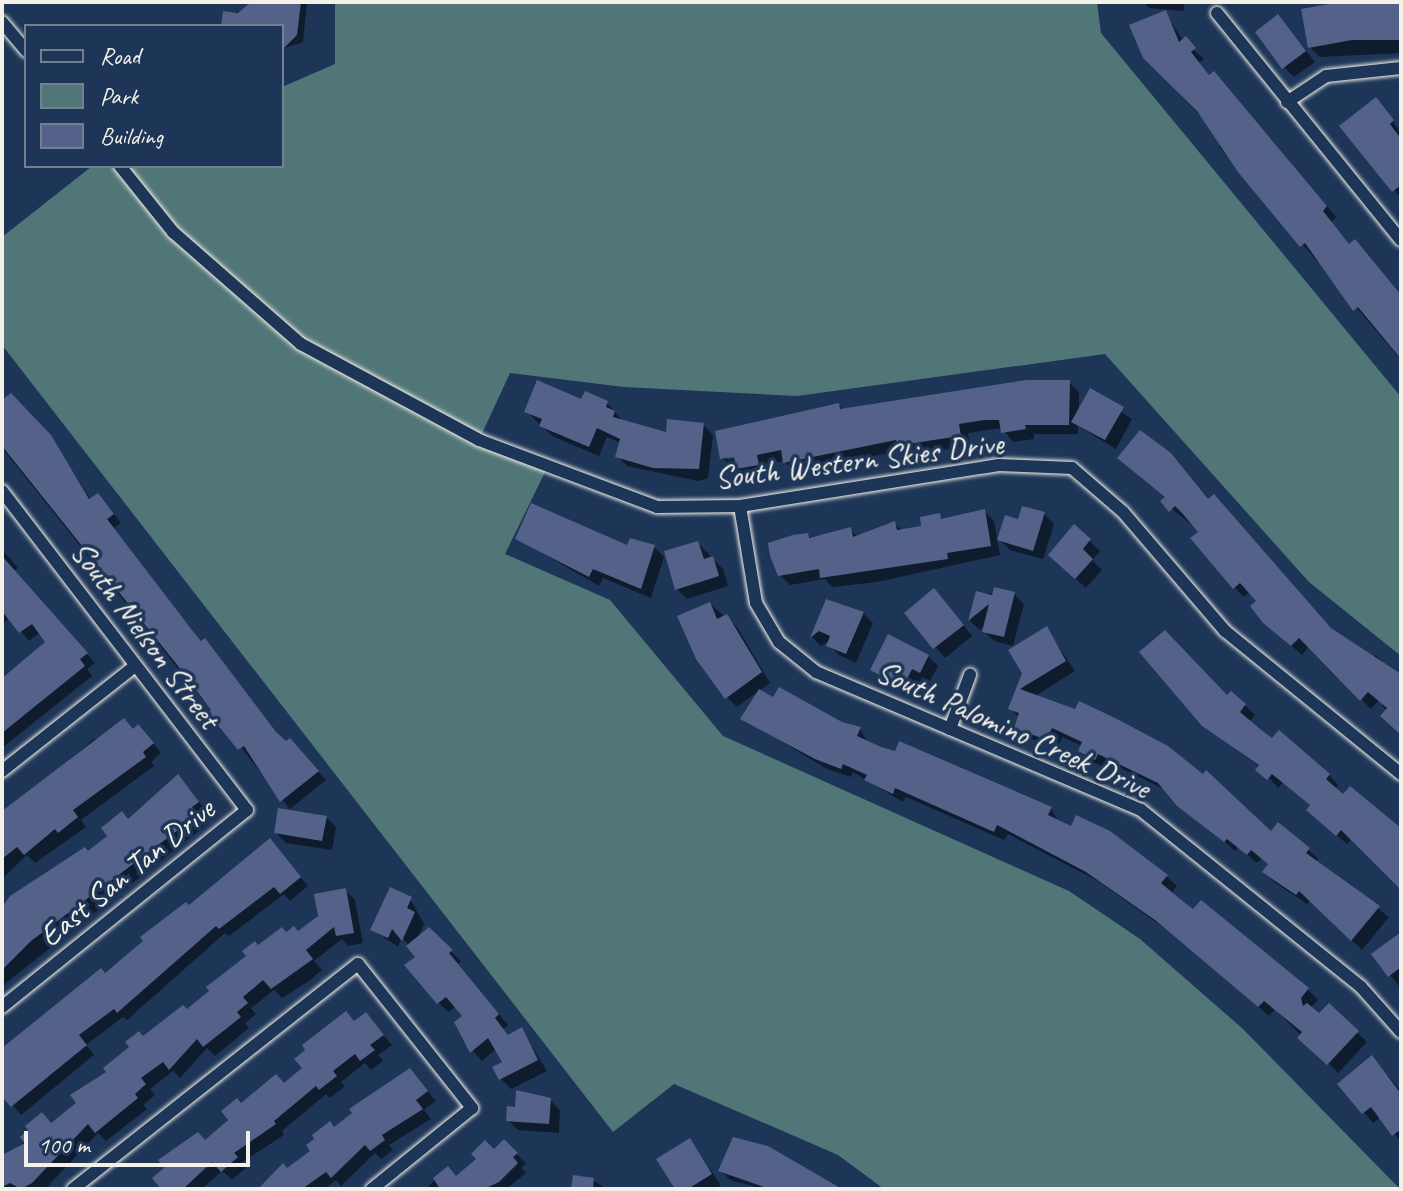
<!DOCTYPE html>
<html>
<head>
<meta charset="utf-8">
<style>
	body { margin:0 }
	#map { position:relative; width:1403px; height:1191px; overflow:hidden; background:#1d3557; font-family:Caveat,sans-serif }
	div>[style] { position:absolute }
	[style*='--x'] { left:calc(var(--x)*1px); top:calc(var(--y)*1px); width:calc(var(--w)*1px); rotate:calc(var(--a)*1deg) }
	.green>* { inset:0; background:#517678 }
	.shadow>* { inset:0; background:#0007 }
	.building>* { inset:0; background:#546289 }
	.roads { filter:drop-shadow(0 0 2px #f4f1e8) drop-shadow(0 0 2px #f4f1e8) }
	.minor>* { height:12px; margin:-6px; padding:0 6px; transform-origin:6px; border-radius:6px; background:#1d3557 }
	span { translate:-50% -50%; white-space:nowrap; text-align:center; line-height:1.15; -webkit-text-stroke:7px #1d3557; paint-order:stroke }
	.street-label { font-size:32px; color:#f4f1e8 }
	.frame { position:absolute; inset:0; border:4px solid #f4f1e8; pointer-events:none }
	.legend { position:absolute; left:24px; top:24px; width:260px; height:144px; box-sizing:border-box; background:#1d3557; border:2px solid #738091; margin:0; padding:10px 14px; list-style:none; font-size:24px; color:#f4f1e8 }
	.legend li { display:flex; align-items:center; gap:16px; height:40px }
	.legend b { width:40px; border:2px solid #738091 }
	.scale { position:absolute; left:24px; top:1131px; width:226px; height:36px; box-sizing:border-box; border:4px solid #f4f1e8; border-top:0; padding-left:10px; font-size:24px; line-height:28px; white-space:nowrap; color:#f4f1e8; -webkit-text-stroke:6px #1d3557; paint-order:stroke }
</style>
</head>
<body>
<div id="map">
	<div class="green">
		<div style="clip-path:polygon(335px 2px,1097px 2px,1101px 33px,1401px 397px,1401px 656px,1309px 582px,1105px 354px,797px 396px,624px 387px,510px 373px,479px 440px,548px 466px,505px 554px,610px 600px,723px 736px,1069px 891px,1140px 939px,1243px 1029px,1400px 1189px,884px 1189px,838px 1155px,674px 1084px,613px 1132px,2px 345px,2px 237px,91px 167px,282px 166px,282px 87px,335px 64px)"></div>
	</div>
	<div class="shadow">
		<div style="clip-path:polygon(251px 2px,307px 2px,303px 42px,282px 49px,282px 26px,218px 26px,223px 25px,225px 13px,249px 11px)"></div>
		<div style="clip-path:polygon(1143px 2px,1184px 2px,1184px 11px,1149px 8px)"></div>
		<div style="clip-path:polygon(1349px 2px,1401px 2px,1401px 53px,1320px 57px,1310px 47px)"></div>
		<div style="clip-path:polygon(1165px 12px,1183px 41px,1204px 59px,1199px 63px,1210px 77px,1224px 83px,1336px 217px,1331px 222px,1350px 246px,1401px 299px,1401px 360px,1219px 146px,1224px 141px,1145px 57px)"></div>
		<div style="clip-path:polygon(1278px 16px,1315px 62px,1294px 77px,1284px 67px)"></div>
		<div style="clip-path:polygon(1385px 109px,1401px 134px,1401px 198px,1394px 190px)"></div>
		<div style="clip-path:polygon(evenodd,1069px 382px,1079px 392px,1079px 412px,1090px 391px,1132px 419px,1116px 449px,1078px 426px,1078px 434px,1034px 434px,1034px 439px,1013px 442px,1003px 429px,995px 429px,968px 433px,970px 446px,909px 455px,904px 450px,795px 472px,784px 461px,766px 464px,768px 474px,748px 479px,722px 458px,717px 432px,839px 405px,843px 410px,972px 389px,1069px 382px,743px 453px,744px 457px,727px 460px,727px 456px,743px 453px)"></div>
		<div style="clip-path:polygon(2px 396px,43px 426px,91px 500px,106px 504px,121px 523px,114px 528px,176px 610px,283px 742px,298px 749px,326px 780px,290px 809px,2px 448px)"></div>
		<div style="clip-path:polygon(582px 402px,607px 403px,624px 422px,667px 434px,703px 425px,713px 435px,708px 478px,698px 481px,627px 466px,617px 456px,621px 443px,607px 437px,599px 456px,552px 436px,526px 411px)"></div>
		<div style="clip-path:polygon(1209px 501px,1334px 633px,1371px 660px,1375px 655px,1401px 678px,1401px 734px,1379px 700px,1371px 709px,1309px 646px,1302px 655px,1276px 632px,1250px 592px,1244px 597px,1234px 587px,1201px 532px,1163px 502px)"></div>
		<div style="clip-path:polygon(984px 511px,994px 521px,1000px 555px,877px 582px,832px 587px,825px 579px,790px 585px,780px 575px,770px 544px,850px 530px,858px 537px,894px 523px,903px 531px,924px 528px,939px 516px,944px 520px)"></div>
		<div style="clip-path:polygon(1044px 514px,1054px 524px,1043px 559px,1010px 550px,1000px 540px,1020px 521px)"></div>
		<div style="clip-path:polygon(1075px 527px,1100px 551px,1092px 560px,1102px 570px,1086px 588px,1060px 564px)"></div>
		<div style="clip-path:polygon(517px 538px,654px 547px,664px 557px,651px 598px,603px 578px,599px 586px)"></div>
		<div style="clip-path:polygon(698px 543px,723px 569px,728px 586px,687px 599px,677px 589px)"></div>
		<div style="clip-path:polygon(2px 549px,18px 568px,14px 571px,95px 663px,87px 669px,92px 676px,2px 748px,2px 677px,48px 642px,41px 632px,29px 641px,10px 618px,2px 624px)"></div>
		<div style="clip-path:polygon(978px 593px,1014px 594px,1024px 604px,1013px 646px,994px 641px,984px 631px,986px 625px,980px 630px,970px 621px)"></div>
		<div style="clip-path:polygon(944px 601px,972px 636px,945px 658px,907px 614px)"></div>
		<div style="clip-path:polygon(828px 602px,863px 613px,873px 623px,856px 663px,839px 655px,829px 645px,832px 639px,821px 646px,812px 637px)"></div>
		<div style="clip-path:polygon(710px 604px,737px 627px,770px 683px,737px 707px,727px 697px)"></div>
		<div style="clip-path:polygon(1046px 628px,1075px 671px,1034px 697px,1167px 747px,1236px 798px,1271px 834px,1308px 849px,1318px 859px,1316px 863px,1389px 917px,1362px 950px,1310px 900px,1307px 904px,1274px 882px,1264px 872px,1270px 865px,1262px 858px,1257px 863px,1238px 847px,1235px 851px,1168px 791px,1108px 762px,1106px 768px,1090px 761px,1080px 751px,1082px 746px,1062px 737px,1058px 748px,1026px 737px,1016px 727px,1020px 718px,1011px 709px)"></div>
		<div style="clip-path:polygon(928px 656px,938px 666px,930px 681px,922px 677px,913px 696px,872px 670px)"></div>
		<div style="clip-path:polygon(1227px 698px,1245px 705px,1255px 715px,1249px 722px,1272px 741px,1329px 775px,1338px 785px,1335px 790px,1401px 833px,1401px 887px,1352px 839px,1347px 844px,1319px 820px,1312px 806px,1283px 782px,1278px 788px,1260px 767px,1204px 725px)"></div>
		<div style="clip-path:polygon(774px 700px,860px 729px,868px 743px,1051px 809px,1059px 822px,1072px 828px,1109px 833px,1167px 877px,1177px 886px,1171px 894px,1194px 912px,1201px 903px,1308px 990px,1318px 1000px,1310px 1008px,1320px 1016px,1329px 1006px,1367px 1042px,1338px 1073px,1275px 1009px,1269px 1016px,1167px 930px,1098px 881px,1008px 834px,1004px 840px,906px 797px,903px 802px,853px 772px,851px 777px,827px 769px,743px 718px)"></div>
		<div style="clip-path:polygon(134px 731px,147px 736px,161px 753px,151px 762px,154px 766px,81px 820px,86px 827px,35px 863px,27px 855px,2px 879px,2px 816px,94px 739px)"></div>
		<div style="clip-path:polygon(178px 776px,207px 812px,200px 817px,206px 825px,2px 986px,2px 907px,88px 853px)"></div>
		<div style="clip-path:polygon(326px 817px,336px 827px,332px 850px,286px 843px,276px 833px)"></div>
		<div style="clip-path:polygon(270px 841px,308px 886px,290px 901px,284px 894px,229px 936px,225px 933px,127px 1020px,123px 1017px,86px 1045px,94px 1055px,21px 1115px,2px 1093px,2px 1055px)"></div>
		<div style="clip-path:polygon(345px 890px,355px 900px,363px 943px,348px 946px,342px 939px,314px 961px,322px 970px,309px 981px,282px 998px,274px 990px,251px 1008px,256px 1014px,245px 1023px,249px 1028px,215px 1056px,207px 1048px,180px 1078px,173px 1071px,150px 1089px,155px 1095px,143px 1105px,147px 1109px,106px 1141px,98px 1133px,45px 1189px,2px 1189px,2px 1158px,79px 1103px,143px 1038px,187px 1012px,259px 947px,299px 933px)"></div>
		<div style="clip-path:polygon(410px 899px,424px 924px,417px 940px,429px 930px,461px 961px,457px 964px,508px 1025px,503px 1029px,509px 1036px,521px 1029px,547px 1071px,511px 1089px,501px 1079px,504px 1063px,496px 1049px,482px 1061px,461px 1038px,466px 1034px,465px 1017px,456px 1006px,448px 1012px,438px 1002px,410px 946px,402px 938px,398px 947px,372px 929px)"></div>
		<div style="clip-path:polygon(1401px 931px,1401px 984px,1399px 986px,1374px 955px)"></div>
		<div style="clip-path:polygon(366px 1014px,392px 1045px,378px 1055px,383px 1061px,371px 1070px,365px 1063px,341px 1082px,345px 1086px,330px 1098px,326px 1094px,282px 1131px,284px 1135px,241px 1163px,246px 1168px,232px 1180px,222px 1171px,202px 1189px,164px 1189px,241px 1105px,285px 1085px)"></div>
		<div style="clip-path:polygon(1372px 1057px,1401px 1091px,1401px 1142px,1381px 1117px,1373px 1123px,1340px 1084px)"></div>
		<div style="clip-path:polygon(410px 1070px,436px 1101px,424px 1110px,431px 1119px,389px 1145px,393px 1150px,381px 1159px,375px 1153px,341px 1186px,336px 1180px,324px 1189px,258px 1189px,283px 1166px,287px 1170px,313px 1151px)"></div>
		<div style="clip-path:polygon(550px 1100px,560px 1110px,559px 1133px,518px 1130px,508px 1120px)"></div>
		<div style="clip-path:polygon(690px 1141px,721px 1185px,714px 1189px,677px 1189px)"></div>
		<div style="clip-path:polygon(504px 1142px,526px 1163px,521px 1168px,526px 1173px,506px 1189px,425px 1189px,448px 1169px,457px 1177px)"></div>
		<div style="clip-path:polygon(720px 1170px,836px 1189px,764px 1189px,730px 1180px)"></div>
		<div style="clip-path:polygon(593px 1180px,606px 1189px,573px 1189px)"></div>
	</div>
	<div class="building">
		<div style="clip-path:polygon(251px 2px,301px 2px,297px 35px,282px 50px,282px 26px,221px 26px,223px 11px,238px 13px)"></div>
		<div style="clip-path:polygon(1340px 2px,1401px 2px,1401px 40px,1352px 40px,1308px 48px,1301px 9px)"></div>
		<div style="clip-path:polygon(1166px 10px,1179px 42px,1186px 36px,1196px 48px,1191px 52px,1209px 75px,1214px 71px,1327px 206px,1323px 211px,1349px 244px,1355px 239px,1401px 295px,1401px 359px,1358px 307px,1353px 311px,1305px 243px,1300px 247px,1238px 172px,1197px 111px,1143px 58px,1129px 25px)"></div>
		<div style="clip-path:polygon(1278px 14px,1306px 51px,1282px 69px,1255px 32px)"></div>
		<div style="clip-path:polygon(1376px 97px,1394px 120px,1390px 124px,1401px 139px,1401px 185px,1392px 192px,1339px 126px)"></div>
		<div style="clip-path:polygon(537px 380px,581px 399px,585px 391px,608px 401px,606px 407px,615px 411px,613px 417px,666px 432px,667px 419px,704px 423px,699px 469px,653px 468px,615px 457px,620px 439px,597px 428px,589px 447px,539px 426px,542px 419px,524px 412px)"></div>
		<div style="clip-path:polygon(1026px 380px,1070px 380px,1069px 425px,1025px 425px,1026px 429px,1001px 433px,999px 420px,984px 420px,959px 424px,961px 436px,940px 439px,897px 446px,896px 440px,783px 463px,781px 450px,757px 455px,759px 465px,736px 469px,734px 457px,720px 459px,715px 431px,839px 403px,840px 409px)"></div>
		<div style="clip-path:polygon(1090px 388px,1124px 407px,1105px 440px,1071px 422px)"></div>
		<div style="clip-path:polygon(11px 393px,51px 435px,89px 499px,98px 493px,114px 514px,107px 519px,192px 630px,201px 641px,205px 638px,276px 732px,286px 741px,290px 738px,319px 771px,280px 802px,244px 746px,238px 750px,208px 713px,211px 710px,182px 671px,2px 446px,2px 400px)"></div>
		<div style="clip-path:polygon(1140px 430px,1171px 453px,1208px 499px,1214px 494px,1331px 628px,1401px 674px,1401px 735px,1380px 716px,1387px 708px,1368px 692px,1360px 701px,1299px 638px,1291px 646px,1263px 623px,1250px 606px,1256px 601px,1240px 583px,1233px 589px,1190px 538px,1198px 532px,1182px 513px,1175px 506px,1169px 512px,1160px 501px,1165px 497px,1117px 458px)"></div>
		<div style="clip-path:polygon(531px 503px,627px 545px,630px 538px,655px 545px,641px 589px,593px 569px,589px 577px,515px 539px)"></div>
		<div style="clip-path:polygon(1022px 506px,1045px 512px,1033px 551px,997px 540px,1005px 515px,1018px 519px)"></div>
		<div style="clip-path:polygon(985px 509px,991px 546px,947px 553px,948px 559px,820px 578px,819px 569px,778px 576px,770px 556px,768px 543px,793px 535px,808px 533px,809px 538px,851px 527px,853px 537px,895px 521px,897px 530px,921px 526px,920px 517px,940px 513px,941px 519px)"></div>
		<div style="clip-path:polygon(1074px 524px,1091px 539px,1083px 549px,1093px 559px,1075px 579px,1048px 555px)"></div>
		<div style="clip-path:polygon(698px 541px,704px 559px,713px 556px,719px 576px,675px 590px,664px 551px)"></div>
		<div style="clip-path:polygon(2px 556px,88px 653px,80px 659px,85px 666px,2px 733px,2px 678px,45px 642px,32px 624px,19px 633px,2px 611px)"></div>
		<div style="clip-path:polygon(994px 587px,1015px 592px,1004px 637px,982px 632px,989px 604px,968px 621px,976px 591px,992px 595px)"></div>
		<div style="clip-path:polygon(934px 588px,964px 625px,933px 649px,904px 613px)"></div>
		<div style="clip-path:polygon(826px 599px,864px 612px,846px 654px,826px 646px,830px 636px,819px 631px,810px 638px)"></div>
		<div style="clip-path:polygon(710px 602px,717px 619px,727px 614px,762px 672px,725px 699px,696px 659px,677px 616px)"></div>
		<div style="clip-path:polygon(1047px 626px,1066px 661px,1020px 689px,1075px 709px,1079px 701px,1115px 718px,1168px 746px,1203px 774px,1206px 770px,1271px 831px,1278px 822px,1310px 848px,1306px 853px,1380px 906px,1351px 941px,1299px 891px,1296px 895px,1262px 872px,1268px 864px,1251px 850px,1247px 855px,1227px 839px,1224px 842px,1177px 806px,1158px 783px,1098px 754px,1095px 760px,1078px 751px,1082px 742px,1052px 728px,1047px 740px,1014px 728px,1019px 713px,1008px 709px,1022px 673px,1008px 650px)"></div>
		<div style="clip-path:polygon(1165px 630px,1227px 695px,1231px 691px,1246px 704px,1240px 712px,1260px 729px,1272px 738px,1279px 730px,1330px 774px,1326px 779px,1343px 794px,1350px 786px,1401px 828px,1401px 890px,1341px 830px,1336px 836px,1306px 810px,1310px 805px,1272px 774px,1267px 780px,1255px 770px,1259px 765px,1202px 726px,1139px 652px)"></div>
		<div style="clip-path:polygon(888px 634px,929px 655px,920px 673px,912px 669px,903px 687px,870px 670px)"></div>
		<div style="clip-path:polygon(779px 687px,842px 722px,861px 727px,857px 736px,881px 747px,895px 751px,899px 741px,1052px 807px,1048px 815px,1071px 826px,1076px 815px,1110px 831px,1168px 875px,1161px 883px,1180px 899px,1193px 909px,1201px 900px,1309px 988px,1301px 998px,1303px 1006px,1307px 1003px,1319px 1013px,1329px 1003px,1359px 1031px,1327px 1065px,1297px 1038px,1302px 1032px,1264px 1001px,1258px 1007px,1155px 920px,1086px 872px,997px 825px,994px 832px,895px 788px,893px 794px,864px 780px,867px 775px,843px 764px,841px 769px,815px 759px,740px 719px,759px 689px,773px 697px)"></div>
		<div style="clip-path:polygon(124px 718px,133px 729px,138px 724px,154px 743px,143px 752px,146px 757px,73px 810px,78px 817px,58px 833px,55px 829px,24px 855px,17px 847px,2px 859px,2px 811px)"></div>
		<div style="clip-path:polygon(178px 774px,199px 802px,192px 807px,198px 815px,31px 941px,2px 970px,2px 907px,10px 896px,85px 847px,88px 851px,107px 836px,101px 828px,122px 811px,128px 819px)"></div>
		<div style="clip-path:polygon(278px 808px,327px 816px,322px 841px,274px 833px)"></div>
		<div style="clip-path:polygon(270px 838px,301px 877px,280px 894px,274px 887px,219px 929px,216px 926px,117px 1013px,114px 1009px,79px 1035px,87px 1045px,11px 1107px,2px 1097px,2px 1048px,101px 968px,105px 973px,143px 941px,140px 937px,186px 902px,189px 905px)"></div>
		<div style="clip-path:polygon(390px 887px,412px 897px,407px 908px,415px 912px,402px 941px,392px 929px,388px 938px,370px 930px)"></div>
		<div style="clip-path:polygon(346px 888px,354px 933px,336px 936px,334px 927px,306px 950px,313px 959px,271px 989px,263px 980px,243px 997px,248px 1003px,237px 1012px,241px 1017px,203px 1047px,197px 1039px,169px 1070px,163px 1062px,141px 1078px,146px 1084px,135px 1094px,138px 1098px,95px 1133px,88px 1124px,32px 1183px,21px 1189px,10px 1183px,2px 1187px,2px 1155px,25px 1143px,20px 1137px,28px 1130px,25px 1126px,42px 1112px,51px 1123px,76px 1103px,70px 1095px,106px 1072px,103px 1068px,129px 1047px,125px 1042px,139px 1031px,143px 1036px,183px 1005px,187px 1009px,209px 991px,206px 987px,246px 956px,242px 951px,255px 941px,258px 945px,282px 927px,286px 932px,294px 926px,298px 931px,318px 916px,314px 894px)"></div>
		<div style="clip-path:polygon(429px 927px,453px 950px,449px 953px,499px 1014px,495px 1018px,508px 1035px,522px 1027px,538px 1060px,499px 1080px,492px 1067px,502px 1062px,488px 1038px,470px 1053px,454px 1022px,462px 1016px,446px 997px,437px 1004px,404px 965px,415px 957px,406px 946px)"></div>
		<div style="clip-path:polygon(1401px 932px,1401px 967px,1388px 977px,1371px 954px)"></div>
		<div style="clip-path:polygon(346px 1011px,354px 1021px,366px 1012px,384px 1035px,370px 1045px,375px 1050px,360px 1061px,355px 1054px,333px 1071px,337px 1076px,319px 1090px,316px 1086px,274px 1121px,276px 1124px,234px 1153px,238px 1157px,221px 1172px,212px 1162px,183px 1189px,161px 1189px,152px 1178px,164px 1168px,158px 1160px,198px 1132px,205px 1140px,228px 1120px,221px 1111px,237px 1098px,241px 1103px,276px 1074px,284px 1083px,302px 1068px,294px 1059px,305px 1050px,302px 1045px)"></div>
		<div style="clip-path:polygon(1372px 1055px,1401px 1094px,1401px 1129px,1392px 1136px,1371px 1107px,1362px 1114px,1337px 1084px)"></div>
		<div style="clip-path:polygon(410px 1068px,428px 1091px,416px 1100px,423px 1109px,382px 1135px,385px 1140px,370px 1151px,365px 1145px,331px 1178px,326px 1172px,302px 1189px,258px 1189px,283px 1163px,287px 1168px,310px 1151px,306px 1145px,314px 1139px,312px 1135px,330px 1121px,334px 1127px,352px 1113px,349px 1109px)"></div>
		<div style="clip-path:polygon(516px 1090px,551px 1098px,549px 1124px,506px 1121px,507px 1106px,515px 1107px)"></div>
		<div style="clip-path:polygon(733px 1137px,768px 1146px,842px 1189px,770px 1189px,718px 1171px)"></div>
		<div style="clip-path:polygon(690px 1138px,712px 1174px,688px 1189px,675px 1189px,656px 1159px)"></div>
		<div style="clip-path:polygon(504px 1139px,518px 1153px,513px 1157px,518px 1163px,499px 1182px,484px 1189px,440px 1189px,433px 1178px,448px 1166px,456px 1176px,476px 1159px,471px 1154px,485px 1140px,494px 1149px)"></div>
		<div style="clip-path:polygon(573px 1175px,594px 1178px,593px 1189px,571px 1189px)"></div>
	</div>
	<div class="roads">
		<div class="minor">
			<div style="--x:1217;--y:13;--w:292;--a:51"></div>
			<div style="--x:2;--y:22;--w:38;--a:50"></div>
			<div style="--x:1287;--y:102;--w:47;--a:-33.7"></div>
			<div style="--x:1326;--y:76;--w:75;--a:-6.1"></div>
			<div style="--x:120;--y:166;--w:85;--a:51.2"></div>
			<div style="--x:173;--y:232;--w:170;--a:41.2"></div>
			<div style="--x:301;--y:344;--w:202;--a:28.3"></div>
			<div style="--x:479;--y:440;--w:190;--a:20.6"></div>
			<div style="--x:657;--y:507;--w:83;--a:-0.7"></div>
			<div style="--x:740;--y:506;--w:262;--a:-9"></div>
			<div style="--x:999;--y:465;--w:73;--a:2.4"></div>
			<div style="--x:1072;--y:468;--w:67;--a:40.8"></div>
			<div style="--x:1123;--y:512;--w:157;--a:49.4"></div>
			<div style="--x:1225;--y:631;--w:227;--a:39.1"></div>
			<div style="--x:2;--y:491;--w:402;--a:52.5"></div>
			<div style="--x:247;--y:810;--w:314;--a:141.2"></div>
			<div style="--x:740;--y:506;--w:98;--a:80.6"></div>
			<div style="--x:756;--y:603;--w:45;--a:59.5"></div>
			<div style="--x:779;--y:642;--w:48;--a:39"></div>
			<div style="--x:816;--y:672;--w:353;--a:23"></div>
			<div style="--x:1141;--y:810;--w:282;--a:38.8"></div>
			<div style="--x:1361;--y:987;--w:60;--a:48.4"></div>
			<div style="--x:950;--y:729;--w:58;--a:-69.7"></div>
			<div style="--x:2;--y:771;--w:169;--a:-38.3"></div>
			<div style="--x:73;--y:1189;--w:363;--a:-38.3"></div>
			<div style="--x:358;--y:964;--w:184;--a:51.6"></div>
			<div style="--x:472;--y:1108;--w:129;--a:141"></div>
		</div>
	</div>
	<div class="street-label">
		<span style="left:859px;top:461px;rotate:-7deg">South Western Skies Drive</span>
		<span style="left:145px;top:635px;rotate:53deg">South Nielson Street</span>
		<span style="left:1013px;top:730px;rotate:24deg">South Palomino Creek Drive</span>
		<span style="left:127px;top:873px;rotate:-39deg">East San Tan Drive</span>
	</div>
	<div class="frame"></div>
	<ul class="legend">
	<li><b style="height:10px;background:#1d3557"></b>Road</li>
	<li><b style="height:22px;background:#517678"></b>Park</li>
	<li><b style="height:22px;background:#546289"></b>Building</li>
	</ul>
	<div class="scale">100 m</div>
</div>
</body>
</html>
